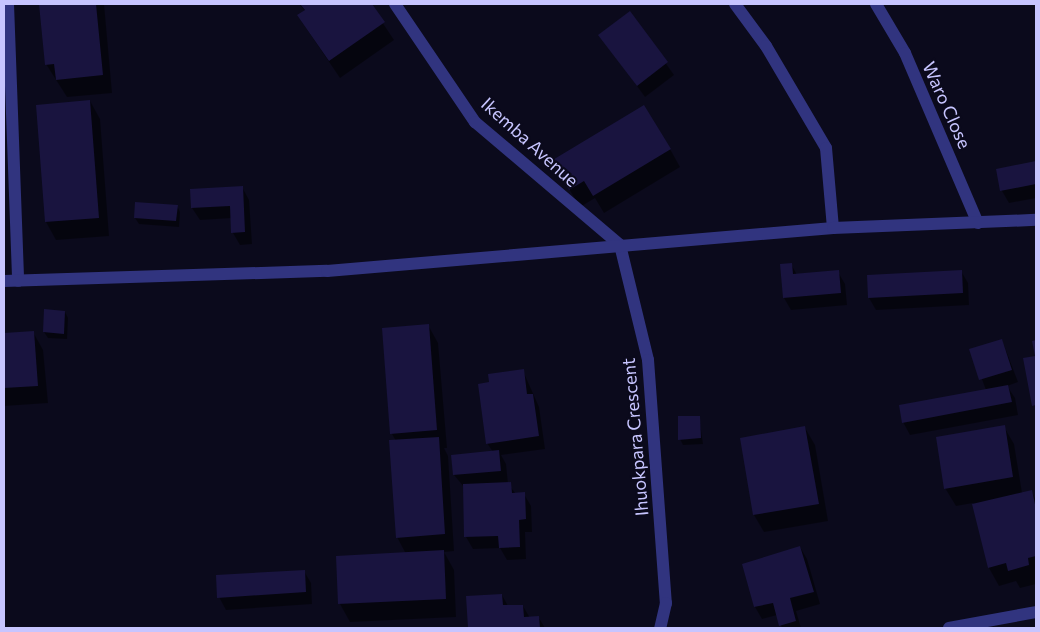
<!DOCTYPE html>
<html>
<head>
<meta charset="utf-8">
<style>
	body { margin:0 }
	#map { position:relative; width:1040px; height:632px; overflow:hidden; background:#0b0a1c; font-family:Commissioner,sans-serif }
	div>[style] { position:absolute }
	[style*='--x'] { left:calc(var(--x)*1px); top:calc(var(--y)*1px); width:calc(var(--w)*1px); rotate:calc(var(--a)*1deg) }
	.shadow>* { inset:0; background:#0007 }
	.building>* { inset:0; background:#19143f }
	.minor>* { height:12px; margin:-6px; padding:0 6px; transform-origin:6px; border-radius:6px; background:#31347f }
	.tertiary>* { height:12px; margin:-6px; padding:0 6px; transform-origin:6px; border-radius:6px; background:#31347f }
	span { translate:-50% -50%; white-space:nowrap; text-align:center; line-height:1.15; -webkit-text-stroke:4px #0b0a1c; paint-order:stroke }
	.street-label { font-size:18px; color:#c7c5ff }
	.frame { position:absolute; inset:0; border:5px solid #c7c5ff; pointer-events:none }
</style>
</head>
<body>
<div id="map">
	<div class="shadow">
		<div style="clip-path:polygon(41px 4px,104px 4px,112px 93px,67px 97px,46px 64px)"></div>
		<div style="clip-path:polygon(299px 4px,370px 4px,394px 40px,340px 78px,298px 16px,305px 11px)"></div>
		<div style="clip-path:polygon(630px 13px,674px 75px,645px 97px,600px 35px)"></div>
		<div style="clip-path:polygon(90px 101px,100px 119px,109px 236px,56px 240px,46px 222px,37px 106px)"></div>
		<div style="clip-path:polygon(670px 149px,680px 167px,604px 213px,595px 198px,580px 207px,563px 179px)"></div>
		<div style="clip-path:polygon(1036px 163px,1036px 198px,1009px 203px,1002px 191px,998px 170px)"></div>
		<div style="clip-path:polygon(242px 187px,249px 200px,252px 244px,240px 245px,233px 233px,232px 218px,200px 220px,192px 208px)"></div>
		<div style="clip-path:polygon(177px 206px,180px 212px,179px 227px,139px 224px,135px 218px)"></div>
		<div style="clip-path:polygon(791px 264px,797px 275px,838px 272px,845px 284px,847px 305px,791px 310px,784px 298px)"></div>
		<div style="clip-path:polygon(961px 271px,968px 283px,969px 305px,876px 310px,869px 298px)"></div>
		<div style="clip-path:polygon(65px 312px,68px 318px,67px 339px,48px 338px,44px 332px)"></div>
		<div style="clip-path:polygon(428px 325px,438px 343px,447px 448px,444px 448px,448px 456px,454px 551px,444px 552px,454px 570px,456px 617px,350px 622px,340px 604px,337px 557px,406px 554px,397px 537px,396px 441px,392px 434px)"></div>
		<div style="clip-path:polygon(33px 332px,43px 350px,48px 403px,4px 406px,4px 334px)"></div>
		<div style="clip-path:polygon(1002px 340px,1018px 382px,1007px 386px,1015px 398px,1018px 415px,910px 435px,903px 422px,986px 390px,971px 350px)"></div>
		<div style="clip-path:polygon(1036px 357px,1036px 411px,1025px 359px)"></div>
		<div style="clip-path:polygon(523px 371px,539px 407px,545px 449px,501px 455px,506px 464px,508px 484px,516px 494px,524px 494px,531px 506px,532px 532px,525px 532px,526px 559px,507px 560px,500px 548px,473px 549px,466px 537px,464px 487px,454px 475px,493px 452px,487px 443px,491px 383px)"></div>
		<div style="clip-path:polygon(699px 417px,703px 444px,683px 445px,680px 439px)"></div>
		<div style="clip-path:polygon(1004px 427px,1014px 444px,1022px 493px,1031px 491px,1036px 500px,1036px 584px,1020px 588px,1016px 581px,999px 586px,989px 568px,973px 503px,956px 506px,945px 488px)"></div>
		<div style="clip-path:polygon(805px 428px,815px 445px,828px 521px,764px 532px,754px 515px)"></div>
		<div style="clip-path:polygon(800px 547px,807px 559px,820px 604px,796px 611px,801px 628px,782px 628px,777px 615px,762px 619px,755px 607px,743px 565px)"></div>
		<div style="clip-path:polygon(304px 571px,311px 583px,312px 604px,226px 610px,219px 597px)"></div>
		<div style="clip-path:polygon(502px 595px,508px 606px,523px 606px,530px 618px,539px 618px,545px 628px,469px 628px,468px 597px)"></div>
	</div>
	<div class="building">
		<div style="clip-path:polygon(39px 4px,96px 4px,103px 75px,56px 80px,54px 64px,45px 65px)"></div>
		<div style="clip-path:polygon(300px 4px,372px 4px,385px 22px,329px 61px,297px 15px,305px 10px)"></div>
		<div style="clip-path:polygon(630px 11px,668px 62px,637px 86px,598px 35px)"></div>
		<div style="clip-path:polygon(90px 100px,99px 218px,45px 222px,36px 105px)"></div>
		<div style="clip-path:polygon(644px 105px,671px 149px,593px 196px,584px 181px,569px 190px,551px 161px)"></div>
		<div style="clip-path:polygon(1036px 161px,1036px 184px,1000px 191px,996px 169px)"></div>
		<div style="clip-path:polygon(243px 186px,245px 232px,231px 233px,230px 206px,191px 208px,190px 189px)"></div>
		<div style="clip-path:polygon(135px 202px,178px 205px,176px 221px,134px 218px)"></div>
		<div style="clip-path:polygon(792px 263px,793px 274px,839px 270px,841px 293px,783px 298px,780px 264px)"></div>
		<div style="clip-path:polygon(962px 270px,963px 293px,868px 298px,867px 275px)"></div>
		<div style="clip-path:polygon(44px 309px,65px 311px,64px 334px,43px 332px)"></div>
		<div style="clip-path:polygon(429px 324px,437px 430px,390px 434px,382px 328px)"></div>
		<div style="clip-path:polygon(34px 331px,38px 386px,4px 388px,4px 333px)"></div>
		<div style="clip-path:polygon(1002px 339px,1012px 370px,979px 380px,969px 349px)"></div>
		<div style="clip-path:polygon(1036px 340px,1036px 405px,1032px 406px,1023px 358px,1035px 356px,1032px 341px)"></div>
		<div style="clip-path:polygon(524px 369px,527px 394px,533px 394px,539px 436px,486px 444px,478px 384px,489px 382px,488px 374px)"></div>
		<div style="clip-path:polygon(1008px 385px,1012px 402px,902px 423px,899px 405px)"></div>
		<div style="clip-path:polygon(678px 416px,700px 416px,701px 438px,678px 440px)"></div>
		<div style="clip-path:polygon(1005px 425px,1013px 477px,944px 489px,936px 437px)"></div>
		<div style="clip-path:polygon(805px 426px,819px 504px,753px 515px,740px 438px)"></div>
		<div style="clip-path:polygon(439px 437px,445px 534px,396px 538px,389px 440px)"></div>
		<div style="clip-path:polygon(499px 450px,501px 471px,453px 475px,451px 455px)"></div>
		<div style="clip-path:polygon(511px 482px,512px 493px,525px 492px,526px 519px,519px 520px,520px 547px,499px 548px,498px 536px,464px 537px,463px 484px)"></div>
		<div style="clip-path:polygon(1032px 490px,1036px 509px,1036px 556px,1028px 558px,1029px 565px,1008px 571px,1006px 563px,988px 568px,972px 504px)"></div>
		<div style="clip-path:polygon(800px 546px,814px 592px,790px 598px,796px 621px,779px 626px,773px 603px,754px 607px,742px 564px)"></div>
		<div style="clip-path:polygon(444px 550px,446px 599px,338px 604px,336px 556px)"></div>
		<div style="clip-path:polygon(305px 570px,306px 592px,217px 598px,216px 575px)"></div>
		<div style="clip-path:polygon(502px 594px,503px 605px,523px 605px,524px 617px,539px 616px,540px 628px,468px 628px,466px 596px)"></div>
	</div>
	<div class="minor">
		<div style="--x:8;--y:4;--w:277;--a:87.9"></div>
		<div style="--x:395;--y:4;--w:143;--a:55.9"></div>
		<div style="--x:475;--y:122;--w:190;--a:40.3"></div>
		<div style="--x:620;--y:245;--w:118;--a:76.3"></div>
		<div style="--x:648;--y:360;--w:244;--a:85.8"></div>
		<div style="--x:666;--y:603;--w:26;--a:103"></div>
		<div style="--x:735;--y:4;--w:52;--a:53.6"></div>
		<div style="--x:766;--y:46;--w:118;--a:59.5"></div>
		<div style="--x:826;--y:148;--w:80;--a:85"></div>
		<div style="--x:876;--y:4;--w:57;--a:59.4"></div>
		<div style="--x:905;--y:53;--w:185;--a:66.8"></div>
		<div style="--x:949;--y:628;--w:88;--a:-10.4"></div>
	</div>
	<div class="tertiary">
		<div style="--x:4;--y:281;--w:323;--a:-1.8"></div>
		<div style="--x:327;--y:271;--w:508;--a:-4.86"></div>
		<div style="--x:833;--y:228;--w:203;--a:-2.3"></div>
	</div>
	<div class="street-label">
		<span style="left:947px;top:105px;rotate:66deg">Waro Close</span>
		<span style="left:530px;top:142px;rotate:42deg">Ikemba Avenue</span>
		<span style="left:635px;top:437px;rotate:-95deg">Ihuokpara Crescent</span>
	</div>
	<div class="frame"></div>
</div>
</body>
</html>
